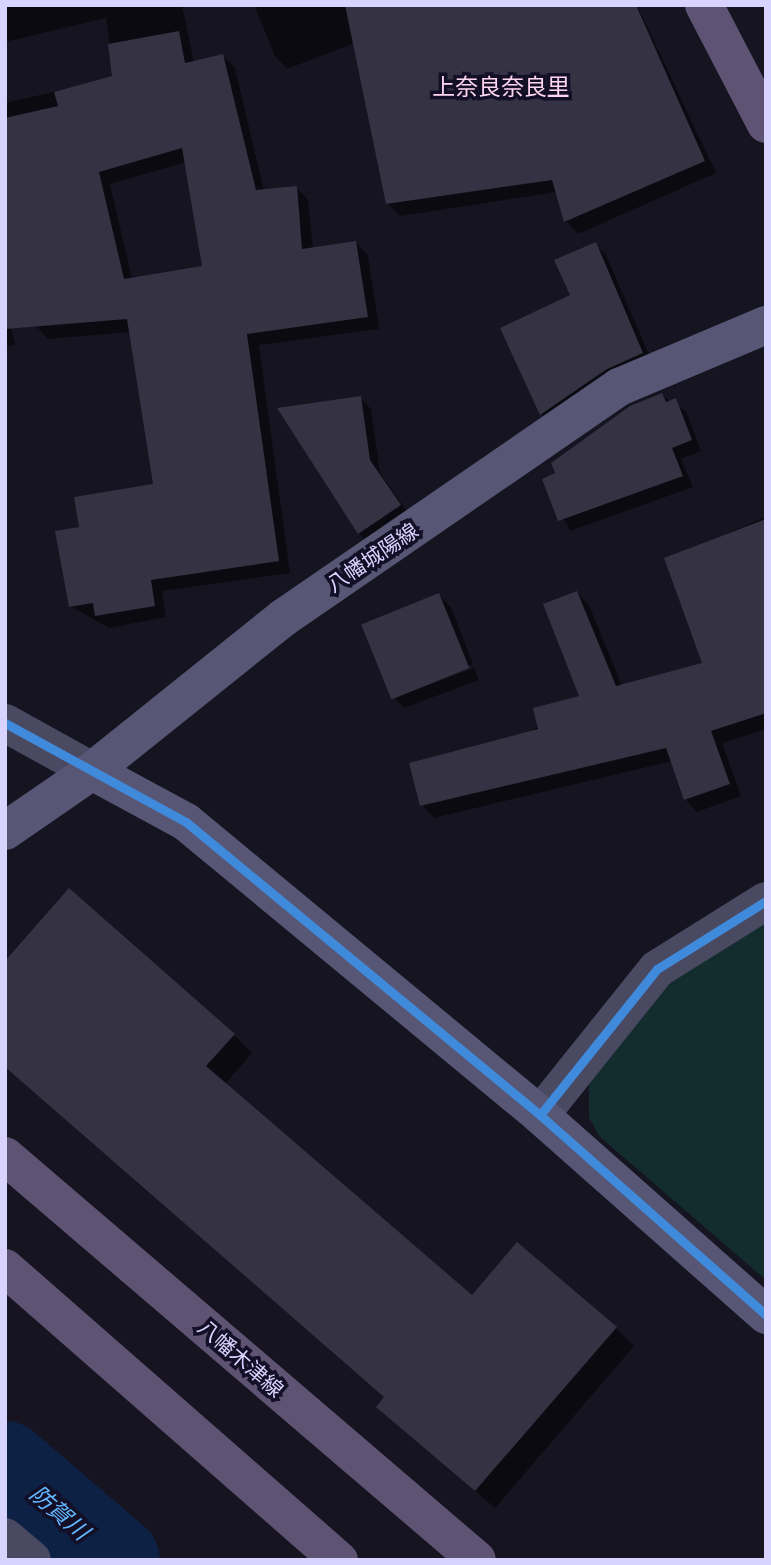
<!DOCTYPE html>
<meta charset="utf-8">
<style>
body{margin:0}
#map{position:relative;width:771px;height:1565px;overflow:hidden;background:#161421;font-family:Barlow,"Noto Sans JP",sans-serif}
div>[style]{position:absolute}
.green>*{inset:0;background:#132c2d}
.shadow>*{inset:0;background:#0007}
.river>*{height:88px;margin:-44px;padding:0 44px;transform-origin:44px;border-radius:44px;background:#0d2144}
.building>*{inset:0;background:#343243;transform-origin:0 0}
.street>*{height:38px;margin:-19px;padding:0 19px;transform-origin:19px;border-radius:19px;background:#4a4962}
.secondary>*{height:38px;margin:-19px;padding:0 19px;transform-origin:19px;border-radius:19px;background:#575674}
.primary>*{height:38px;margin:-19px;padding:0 19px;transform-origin:19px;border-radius:19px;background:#5e5373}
.cycleway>*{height:9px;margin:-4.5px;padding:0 4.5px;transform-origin:4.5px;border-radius:4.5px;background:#408adc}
span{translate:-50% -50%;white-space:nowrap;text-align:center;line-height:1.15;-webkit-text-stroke:7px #130f26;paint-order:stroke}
.street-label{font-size:21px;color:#d9d4ff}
.neighbourhood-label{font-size:23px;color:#ffd6f0}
.water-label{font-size:23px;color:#62b6ff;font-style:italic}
.frame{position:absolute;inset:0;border:7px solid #d9d4ff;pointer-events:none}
</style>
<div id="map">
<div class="green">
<div style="clip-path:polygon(766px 917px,766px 1280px,600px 1137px,589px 1118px,589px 1082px,669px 975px)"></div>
</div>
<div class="shadow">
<div style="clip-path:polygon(evenodd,5px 5px,182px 5px,194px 63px,223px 56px,235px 68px,264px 191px,296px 187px,308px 200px,313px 249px,355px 242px,368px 255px,379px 329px,259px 345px,290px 573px,162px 591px,166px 617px,109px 628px,70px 606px,81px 528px,155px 485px,131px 332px,48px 339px,36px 326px,5px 215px,5px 103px,114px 78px,106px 18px,5px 42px,5px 5px,187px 162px,204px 267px,132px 279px,110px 184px,187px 162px)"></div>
<div style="clip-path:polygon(254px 5px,637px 5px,716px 173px,578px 234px,566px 221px,557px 192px,400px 216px,387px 203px,355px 43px,287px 69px,275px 56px)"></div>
<div style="clip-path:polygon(595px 244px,606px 255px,653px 364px,552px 424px,541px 414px)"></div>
<div style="clip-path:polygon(5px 300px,15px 345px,5px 346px)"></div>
<div style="clip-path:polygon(661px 395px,686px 411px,701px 451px,681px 459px,693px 487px,570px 531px,544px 480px,557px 474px,553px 463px,630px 408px)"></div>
<div style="clip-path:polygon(360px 398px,371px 409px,380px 473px,411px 517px,370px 544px,359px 533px)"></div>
<div style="clip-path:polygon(766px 517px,766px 729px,722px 743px,741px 796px,697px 812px,685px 799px,672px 761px,434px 818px,422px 805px,581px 697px,577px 593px,589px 605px,622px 686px,705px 665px,666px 559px)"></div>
<div style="clip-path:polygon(439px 595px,451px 607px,473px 664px,396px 697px,474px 668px,479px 680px,404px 708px,392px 696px)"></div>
<div style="clip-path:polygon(234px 1035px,252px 1053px,225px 1084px,472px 1297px,616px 1328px,634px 1346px,495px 1508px,378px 1407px,386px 1398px,5px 1067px)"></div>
</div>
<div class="river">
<div style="left:5px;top:1465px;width:146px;rotate:40.6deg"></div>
</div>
<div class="building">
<div style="clip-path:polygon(345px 5px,636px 5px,705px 161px,564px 222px,552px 180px,386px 204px)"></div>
<div style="clip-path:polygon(evenodd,179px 31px,185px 63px,223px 54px,256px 190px,297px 186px,302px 249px,356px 241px,368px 317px,247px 334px,279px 561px,151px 580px,155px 606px,95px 616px,93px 603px,69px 607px,55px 531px,79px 527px,74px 497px,153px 484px,127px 319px,5px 329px,5px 118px,58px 106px,54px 92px,112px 76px,108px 44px,179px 31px,182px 148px,202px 266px,124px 279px,99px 172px,182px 148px)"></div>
<div style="clip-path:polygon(596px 242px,643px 353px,607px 369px,540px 415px,500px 328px,570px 295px,554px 260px)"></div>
<div style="clip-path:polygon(662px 393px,666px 402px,676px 398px,692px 440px,672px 448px,683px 476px,558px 521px,542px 479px,555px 473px,551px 463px,630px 406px)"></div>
<div style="clip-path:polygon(361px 396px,370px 460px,401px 505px,358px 534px,277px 408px)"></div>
<div style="clip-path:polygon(766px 519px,766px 713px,711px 731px,730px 784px,684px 800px,666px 748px,420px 806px,409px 763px,538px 729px,533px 708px,579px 696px,543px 604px,577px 591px,616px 686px,702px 663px,664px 558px)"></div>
<div style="left:439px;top:593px;width:81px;height:84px;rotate:68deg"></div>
<div style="clip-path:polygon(69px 888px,235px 1034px,206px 1066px,472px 1295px,517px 1242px,617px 1327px,475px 1491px,376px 1407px,384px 1397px,5px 1067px,5px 961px)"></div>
</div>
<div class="street">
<div style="left:5px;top:723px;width:99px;rotate:28.9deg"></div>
<div style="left:540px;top:1115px;width:187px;rotate:-51.3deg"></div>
<div style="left:657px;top:969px;width:128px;rotate:-32deg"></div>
<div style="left:5px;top:1537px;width:35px;rotate:40deg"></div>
</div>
<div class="secondary">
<div style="left:92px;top:771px;width:107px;rotate:28.5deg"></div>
<div style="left:186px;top:822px;width:460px;rotate:39.6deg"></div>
<div style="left:540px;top:1115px;width:302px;rotate:41.5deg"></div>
<div style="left:5px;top:831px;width:106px;rotate:-34.6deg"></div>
<div style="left:92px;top:771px;width:245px;rotate:-38.7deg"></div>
<div style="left:283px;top:618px;width:408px;rotate:-34.5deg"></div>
<div style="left:619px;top:387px;width:160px;rotate:-22.9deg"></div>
</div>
<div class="primary">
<div style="left:704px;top:5px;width:134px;rotate:62.5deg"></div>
<div style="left:5px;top:1156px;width:621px;rotate:40.56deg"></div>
<div style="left:5px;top:1268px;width:444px;rotate:41.2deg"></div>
</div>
<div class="cycleway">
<div style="left:5px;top:723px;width:206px;rotate:28.7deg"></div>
<div style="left:186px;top:822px;width:460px;rotate:39.6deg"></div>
<div style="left:540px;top:1115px;width:302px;rotate:41.5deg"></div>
<div style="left:540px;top:1115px;width:187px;rotate:-51.3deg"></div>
<div style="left:657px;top:969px;width:128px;rotate:-32deg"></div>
</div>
<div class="street-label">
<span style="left:372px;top:557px;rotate:-34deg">八幡城陽線</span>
<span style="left:241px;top:1358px;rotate:41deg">八幡木津線</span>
</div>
<div class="neighbourhood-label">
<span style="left:501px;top:86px">上奈良奈良里</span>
</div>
<div class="water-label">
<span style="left:60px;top:1512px;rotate:41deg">防賀川</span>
</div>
<div class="frame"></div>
</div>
